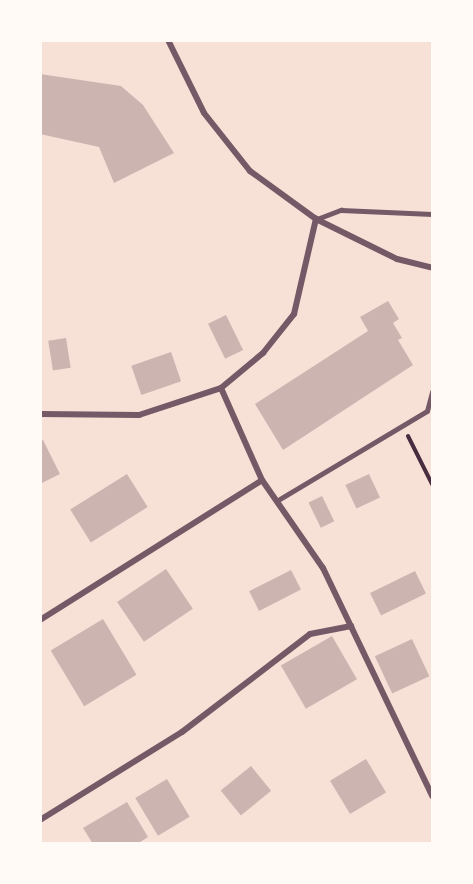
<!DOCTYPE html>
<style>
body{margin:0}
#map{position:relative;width:473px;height:884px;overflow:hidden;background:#f7e1d7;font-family:"DejaVu Sans",sans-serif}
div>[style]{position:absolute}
.building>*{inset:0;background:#ccb4b1;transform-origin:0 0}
.path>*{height:4px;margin:-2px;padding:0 2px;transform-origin:2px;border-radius:2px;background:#4a2c40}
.service>*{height:4.5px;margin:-2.25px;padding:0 2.25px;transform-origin:2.25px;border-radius:2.25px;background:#755966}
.minor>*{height:6px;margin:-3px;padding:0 3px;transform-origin:3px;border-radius:3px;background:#755966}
span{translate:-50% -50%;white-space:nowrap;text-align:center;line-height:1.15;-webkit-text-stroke:4.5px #fffaf5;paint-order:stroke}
.frame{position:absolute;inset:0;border:42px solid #fffaf5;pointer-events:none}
</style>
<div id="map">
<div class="building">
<div style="clip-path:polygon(40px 74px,121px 86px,143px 105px,174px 153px,114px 183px,99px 147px,40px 134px)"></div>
<div style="clip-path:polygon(388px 301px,399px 319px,393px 323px,402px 338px,398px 340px,413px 365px,283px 450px,255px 404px,368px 331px,360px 317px)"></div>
<div style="left:226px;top:315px;width:39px;height:20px;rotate:64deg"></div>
<div style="left:66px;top:338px;width:30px;height:18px;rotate:81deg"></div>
<div style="left:171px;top:352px;width:31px;height:42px;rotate:71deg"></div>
<div style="clip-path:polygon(43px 440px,60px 474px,40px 484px,40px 441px)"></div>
<div style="left:127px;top:474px;width:39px;height:67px;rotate:58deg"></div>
<div style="left:369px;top:474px;width:26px;height:26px;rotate:65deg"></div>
<div style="left:322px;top:496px;width:28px;height:15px;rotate:64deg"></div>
<div style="left:166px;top:569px;width:48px;height:59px;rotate:56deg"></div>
<div style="left:291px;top:570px;width:22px;height:47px;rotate:63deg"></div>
<div style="left:415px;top:571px;width:25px;height:50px;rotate:64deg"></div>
<div style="left:103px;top:619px;width:65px;height:61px;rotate:59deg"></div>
<div style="left:332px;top:636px;width:50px;height:59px;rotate:60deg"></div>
<div style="left:412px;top:639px;width:41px;height:41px;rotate:65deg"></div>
<div style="left:366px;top:759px;width:39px;height:42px;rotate:59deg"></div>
<div style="left:251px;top:766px;width:32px;height:39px;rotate:51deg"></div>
<div style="left:167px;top:779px;width:44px;height:37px;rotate:59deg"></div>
<div style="clip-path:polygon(127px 802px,148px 837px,137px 844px,93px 844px,83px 828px)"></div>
</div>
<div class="path">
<div style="left:408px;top:436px;width:54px;rotate:63.4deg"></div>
</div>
<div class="service">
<div style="left:317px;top:219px;width:26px;rotate:-21deg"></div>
<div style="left:341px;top:210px;width:91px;rotate:2.5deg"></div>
<div style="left:280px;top:499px;width:171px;rotate:-30.9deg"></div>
<div style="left:427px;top:411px;width:20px;rotate:-75deg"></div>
</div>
<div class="minor">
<div style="left:168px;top:40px;width:81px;rotate:63.7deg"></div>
<div style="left:204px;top:113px;width:74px;rotate:51.6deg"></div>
<div style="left:250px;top:171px;width:82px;rotate:36deg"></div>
<div style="left:316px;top:219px;width:90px;rotate:26.3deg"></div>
<div style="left:397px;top:259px;width:36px;rotate:14deg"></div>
<div style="left:221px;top:388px;width:101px;rotate:66deg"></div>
<div style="left:262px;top:480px;width:107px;rotate:55.3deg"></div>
<div style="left:323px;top:568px;width:253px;rotate:64.4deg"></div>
<div style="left:40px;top:414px;width:99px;rotate:0.6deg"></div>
<div style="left:139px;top:415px;width:86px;rotate:-18.2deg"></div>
<div style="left:221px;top:388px;width:55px;rotate:-39.8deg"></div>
<div style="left:263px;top:353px;width:50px;rotate:-51.5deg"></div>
<div style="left:294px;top:314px;width:98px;rotate:-77deg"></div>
<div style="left:40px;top:620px;width:262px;rotate:-32.2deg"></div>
<div style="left:40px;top:820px;width:167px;rotate:-31.8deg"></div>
<div style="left:182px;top:732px;width:161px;rotate:-37.4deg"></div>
<div style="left:310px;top:634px;width:42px;rotate:-11deg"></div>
</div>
<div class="frame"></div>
</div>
